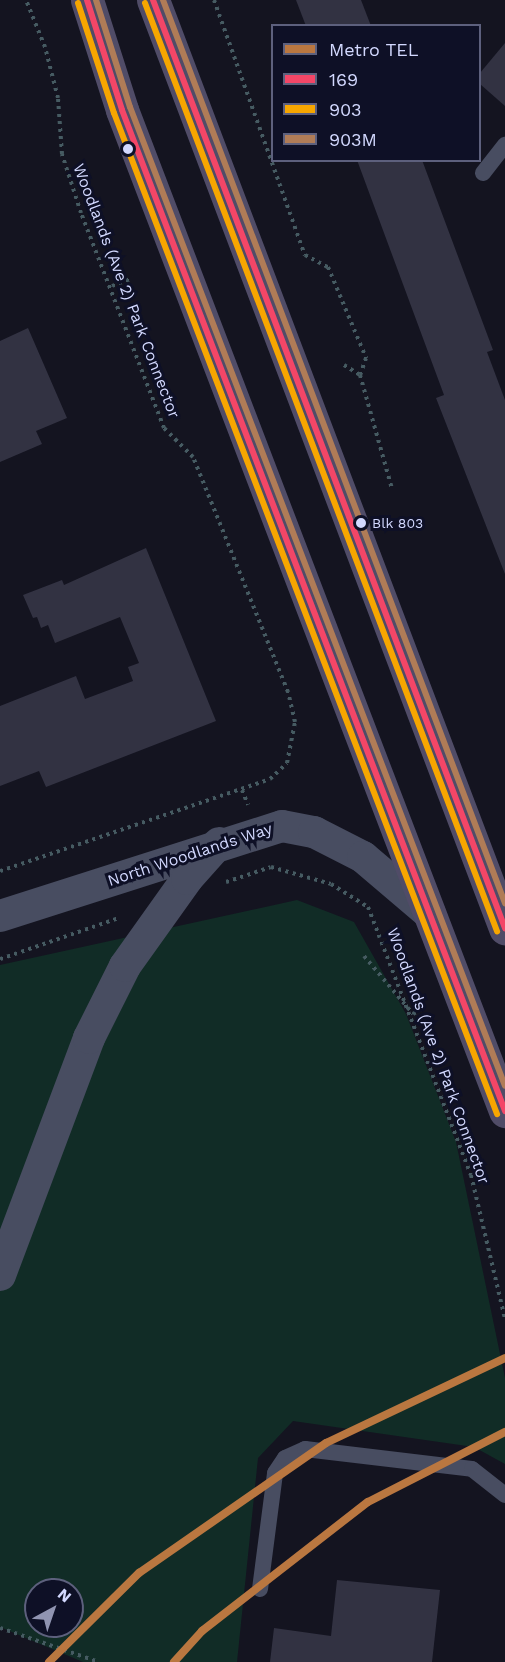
<!DOCTYPE html>
<style>
body{margin:0}
#map{position:relative;width:505px;height:1662px;overflow:hidden;background:#141420;font-family:"Work Sans",sans-serif}
div>[style]{position:absolute}
.green>*{inset:0;background:#112c26}
.building>*{inset:0;background:#323242}
.path>*{height:4px;margin-top:-2px;transform-origin:0;background:repeating-linear-gradient(90deg,#465b62 0 3px,transparent 0 7.5px)}
.service>*{height:16px;margin:-8px;padding:0 8px;transform-origin:8px;border-radius:8px;background:#484d61}
.minor>*{height:32px;margin:-16px;padding:0 16px;transform-origin:16px;border-radius:16px;background:#484d61}
.primary>*{height:33px;margin:-16.5px;padding:0 16.5px;transform-origin:16.5px;border-radius:16.5px;background:#504c67}
.bus-1>*{height:6px;margin:-3px;padding:0 3px;transform-origin:3px;border-radius:3px;background:#f34667}
.bus-2>*{height:6px;margin:-3px;padding:0 3px;transform-origin:3px;border-radius:3px;background:#f7a600}
.bus-3>*{height:6px;margin:-3px;padding:0 3px;transform-origin:3px;border-radius:3px;background:#b07c57}
.metro-1>*{height:8px;margin:-4px;padding:0 4px;transform-origin:4px;border-radius:4px;background:#ba7740}
.dots>*{width:16px;height:16px;translate:-50% -50%;box-sizing:border-box;border:3px solid #0e1026;border-radius:50%}
span{translate:-50% -50%;white-space:nowrap;text-align:center;line-height:1.15;-webkit-text-stroke:6px #0e1026;paint-order:stroke}
.bus-label{font-size:14px;color:#d3d9ff}
.left{translate:0 -50%;text-align:left}
.street-label{font-size:16px;color:#d3d9ff}
.legend{position:absolute;left:271px;top:24px;width:210px;height:138px;box-sizing:border-box;background:#0e1026;border:2px solid #5d607d;margin:0;padding:8px 10px;list-style:none;font-size:18px;color:#d3d9ff}
.legend li{display:flex;align-items:center;gap:12px;height:30px}
.legend b{width:30px;border:2px solid #5d607d}
.north{position:absolute;left:24px;top:1578px;width:60px;height:60px;box-sizing:border-box;background:#0e1026;border:2px solid #5d607d;border-radius:50%;rotate:40deg;font-size:16px;font-weight:700;line-height:24px;text-align:center;color:#d3d9ff}
.north::after{content:'';display:block;margin:auto;width:21px;height:27px;background:#9094b1;clip-path:polygon(50% 0,100% 100%,50% 72%,0 100%)}
</style>
<div id="map">
<div class="green">
<div style="clip-path:polygon(evenodd,297px 900px,354px 922px,406px 1014px,456px 1142px,505px 1378px,505px 1464px,474px 1447px,293px 1421px,258px 1458px,237px 1662px,83px 1662px,0 1627px,0 965px,297px 900px,36px 1590px,72px 1590px,72px 1626px,36px 1626px,36px 1590px)"></div>
</div>
<div class="building">
<div style="clip-path:polygon(296px 0,361px 0,371px 26px,306px 26px)"></div>
<div style="clip-path:polygon(505px 43px,505px 106px,480px 84px,480px 73px)"></div>
<div style="clip-path:polygon(357px 160px,422px 160px,493px 350px,487px 352px,505px 400px,505px 574px,436px 398px,444px 395px)"></div>
<div style="clip-path:polygon(28px 328px,67px 418px,36px 431px,42px 444px,0 462px,0 341px)"></div>
<div style="clip-path:polygon(146px 548px,216px 721px,46px 787px,39px 771px,0 786px,0 706px,76px 676px,85px 699px,133px 681px,128px 667px,139px 663px,120px 617px,55px 643px,48px 625px,41px 628px,37px 617px,33px 618px,23px 595px,62px 580px,64px 585px)"></div>
<div style="clip-path:polygon(337px 1580px,440px 1590px,432px 1662px,270px 1662px,274px 1628px,331px 1636px)"></div>
</div>
<div class="path">
<div style="left:214px;top:0;width:271px;rotate:70.4deg"></div>
<div style="left:305px;top:255px;width:26px;rotate:28deg"></div>
<div style="left:328px;top:267px;width:99px;rotate:67.3deg"></div>
<div style="left:366px;top:358px;width:18px;rotate:109deg"></div>
<div style="left:360px;top:375px;width:118px;rotate:74.3deg"></div>
<div style="left:112px;top:286px;width:22px;rotate:-21deg"></div>
<div style="left:344px;top:365px;width:19px;rotate:32deg"></div>
<div style="left:242px;top:790px;width:16px;rotate:68deg"></div>
<div style="left:271px;top:867px;width:62px;rotate:15.8deg"></div>
<div style="left:331px;top:884px;width:44px;rotate:31.9deg"></div>
<div style="left:368px;top:907px;width:287px;rotate:69deg"></div>
<div style="left:471px;top:1175px;width:148px;rotate:76.7deg"></div>
<div style="left:0;top:871px;width:285px;rotate:-18.8deg"></div>
<div style="left:270px;top:779px;width:23px;rotate:-43deg"></div>
<div style="left:287px;top:763px;width:42px;rotate:-79deg"></div>
<div style="left:295px;top:722px;width:31px;rotate:-103deg"></div>
<div style="left:288px;top:692px;width:253px;rotate:-112deg"></div>
<div style="left:193px;top:457px;width:41px;rotate:-135deg"></div>
<div style="left:164px;top:428px;width:230px;rotate:-111.1deg"></div>
<div style="left:81px;top:213px;width:62px;rotate:-107.9deg"></div>
<div style="left:62px;top:154px;width:56px;rotate:-94.1deg"></div>
<div style="left:58px;top:98px;width:53px;rotate:-104.3deg"></div>
<div style="left:45px;top:47px;width:51px;rotate:-112deg"></div>
<div style="left:226px;top:882px;width:47px;rotate:-18.4deg"></div>
<div style="left:364px;top:956px;width:76px;rotate:49.8deg"></div>
<div style="left:413px;top:1014px;width:13px;rotate:-32deg"></div>
<div style="left:0;top:959px;width:126px;rotate:-19deg"></div>
<div style="left:0;top:1628px;width:105px;rotate:19deg"></div>
</div>
<div class="service">
<div style="left:483px;top:173px;width:36px;rotate:-52deg"></div>
<div style="left:260px;top:1589px;width:117px;rotate:-82.6deg"></div>
<div style="left:275px;top:1473px;width:18px;rotate:-56deg"></div>
<div style="left:285px;top:1458px;width:22px;rotate:-24deg"></div>
<div style="left:305px;top:1449px;width:168px;rotate:6.8deg"></div>
<div style="left:472px;top:1469px;width:42px;rotate:38.2deg"></div>
</div>
<div class="minor">
<div style="left:0;top:916px;width:296px;rotate:-17.7deg"></div>
<div style="left:282px;top:826px;width:33px;rotate:11deg"></div>
<div style="left:314px;top:832px;width:55px;rotate:27deg"></div>
<div style="left:363px;top:857px;width:88px;rotate:40.4deg"></div>
<div style="left:0;top:1275px;width:253px;rotate:-69.4deg"></div>
<div style="left:89px;top:1038px;width:80px;rotate:-63.4deg"></div>
<div style="left:125px;top:966px;width:107px;rotate:-54.5deg"></div>
<div style="left:187px;top:879px;width:48px;rotate:-48.4deg"></div>
</div>
<div class="primary">
<div style="left:87px;top:0;width:115px;rotate:72.3deg"></div>
<div style="left:122px;top:110px;width:1072px;rotate:69.06deg"></div>
<div style="left:153px;top:0;width:993px;rotate:69.23deg"></div>
</div>
<div class="bus-1">
<div style="left:87px;top:0;width:115px;rotate:72.3deg"></div>
<div style="left:122px;top:110px;width:1072px;rotate:69.06deg"></div>
<div style="left:153px;top:0;width:993px;rotate:69.23deg"></div>
</div>
<div class="bus-2">
<div style="left:78px;top:3px;width:116px;rotate:71.9deg"></div>
<div style="left:114px;top:113px;width:1072px;rotate:69.06deg"></div>
<div style="left:145px;top:3px;width:993px;rotate:69.23deg"></div>
</div>
<div class="bus-3">
<div style="left:96px;top:0;width:112px;rotate:72.4deg"></div>
<div style="left:130px;top:107px;width:1048px;rotate:69.04deg"></div>
<div style="left:163px;top:0;width:966px;rotate:69.26deg"></div>
</div>
<div class="metro-1">
<div style="left:49px;top:1662px;width:127px;rotate:-44.7deg"></div>
<div style="left:139px;top:1573px;width:228px;rotate:-34.8deg"></div>
<div style="left:326px;top:1443px;width:198px;rotate:-25.4deg"></div>
<div style="left:174px;top:1662px;width:42px;rotate:-47.9deg"></div>
<div style="left:202px;top:1631px;width:210px;rotate:-37.9deg"></div>
<div style="left:368px;top:1502px;width:154px;rotate:-27.1deg"></div>
</div>
<div class="dots">
<div style="left:128px;top:149px;background:#d3d9ff"></div>
<div style="left:361px;top:523px;background:#d3d9ff"></div>
</div>
<div class="bus-label">
<span class="left" style="left:372px;top:523px">Blk 803</span>
</div>
<div class="street-label">
<span style="left:126px;top:291px;rotate:69deg">Woodlands (Ave 2) Park Connector</span>
<span style="left:190px;top:855px;rotate:-18deg">North Woodlands Way</span>
<span style="left:438px;top:1056px;rotate:70deg">Woodlands (Ave 2) Park Connector</span>
</div>
<ul class="legend">
<li><b style="height:8px;background:#ba7740"></b>Metro TEL</li>
<li><b style="height:8px;background:#f34667"></b>169</li>
<li><b style="height:8px;background:#f7a600"></b>903</li>
<li><b style="height:8px;background:#b07c57"></b>903M</li>
</ul>
<div class="north">N</div>
</div>
